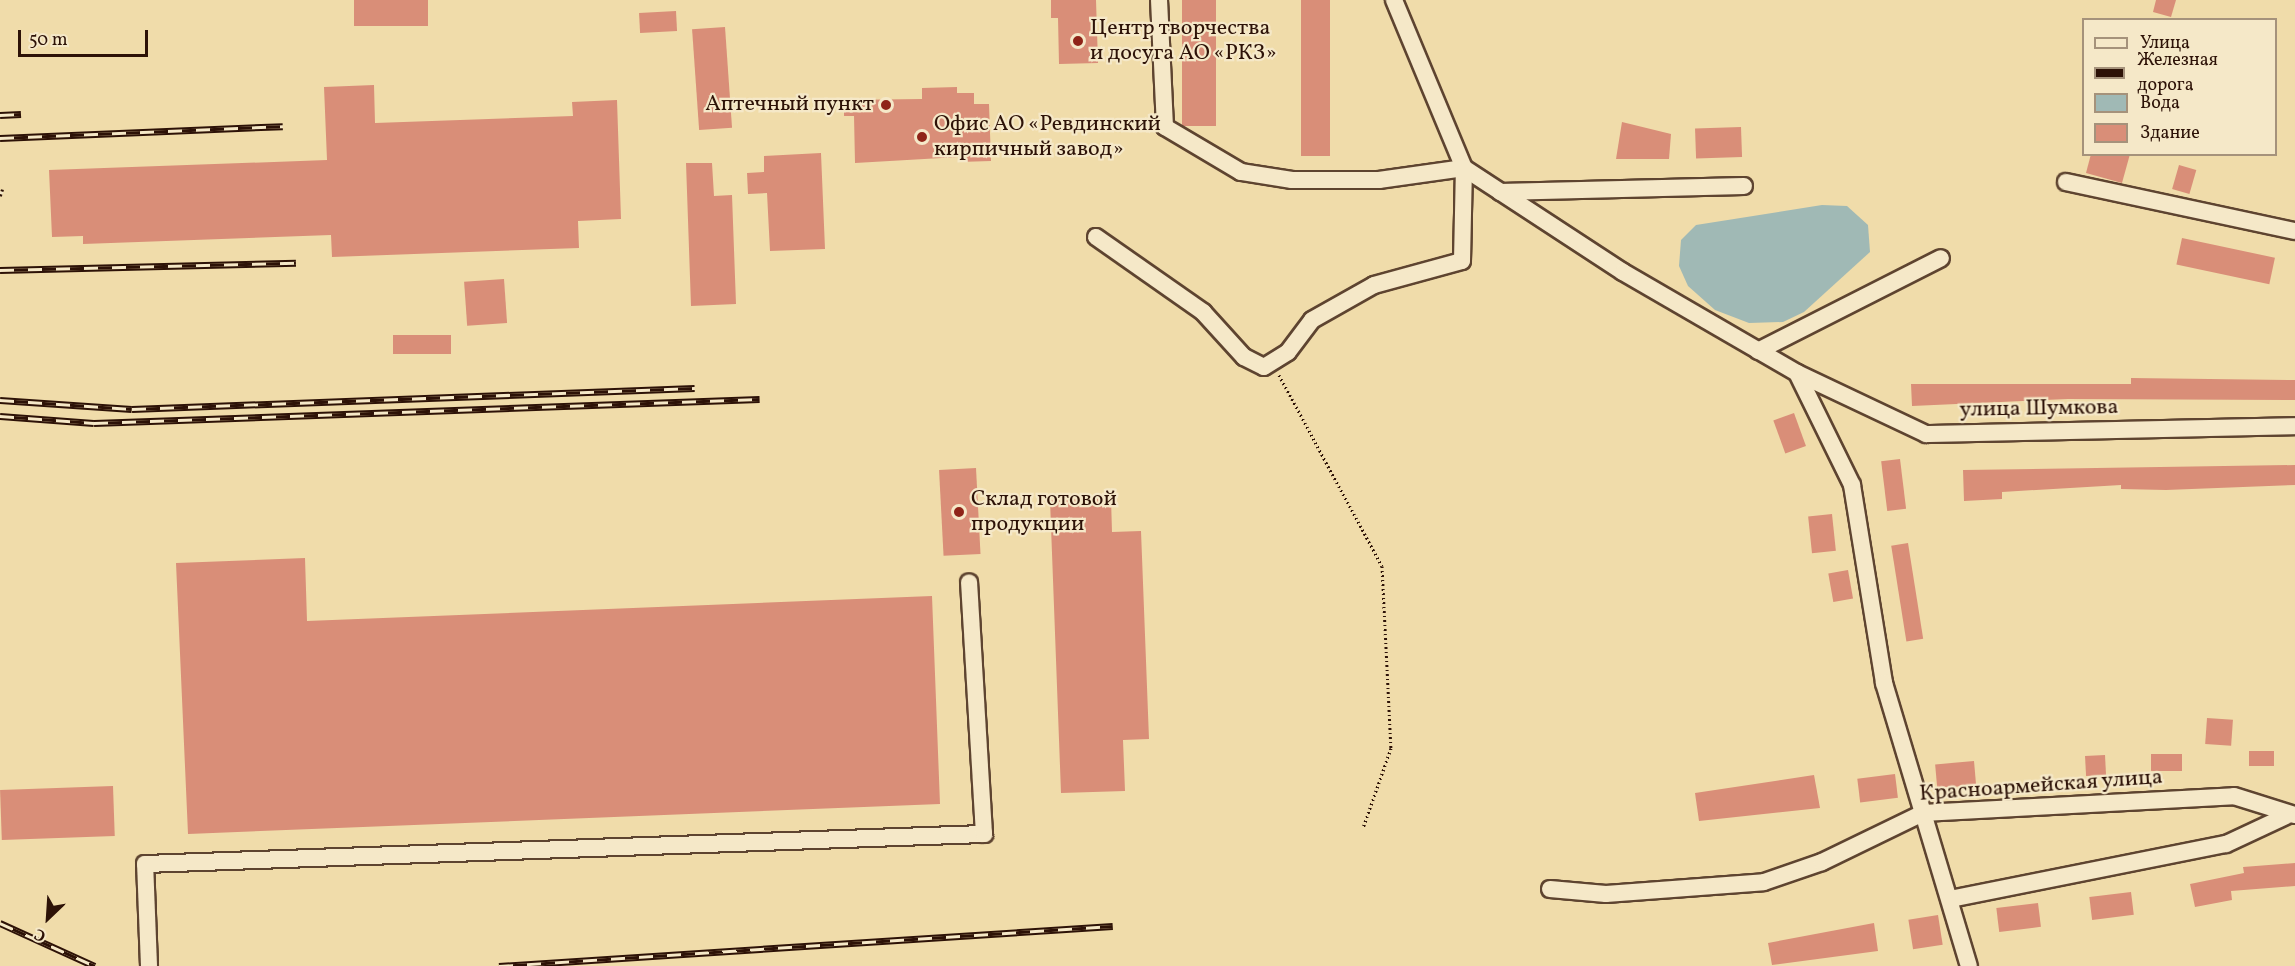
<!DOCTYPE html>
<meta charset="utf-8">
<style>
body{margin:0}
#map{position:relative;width:2295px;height:966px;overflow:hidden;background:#f0dcaa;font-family:Vollkorn,serif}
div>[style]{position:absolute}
.water>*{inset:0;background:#a0b9b5}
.building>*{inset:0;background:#d98e78;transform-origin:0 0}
.path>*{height:3px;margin-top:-1.5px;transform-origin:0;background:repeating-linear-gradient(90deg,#2d1207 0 1.5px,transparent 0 4.5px)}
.roads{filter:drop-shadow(2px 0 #5e4430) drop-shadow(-2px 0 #5e4430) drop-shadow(0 2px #5e4430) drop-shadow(0 -2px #5e4430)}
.minor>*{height:16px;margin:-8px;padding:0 8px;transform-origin:8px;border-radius:8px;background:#f5e8c8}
.rail>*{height:7px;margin-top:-3.5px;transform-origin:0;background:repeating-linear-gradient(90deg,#f5e8c8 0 14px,#2d1207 0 28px);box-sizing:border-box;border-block:2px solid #2d1207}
.dots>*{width:16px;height:16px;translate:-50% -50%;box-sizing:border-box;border:3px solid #f5e8c8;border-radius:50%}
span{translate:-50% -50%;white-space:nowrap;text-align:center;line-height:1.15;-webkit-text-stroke:4.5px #f5e8c8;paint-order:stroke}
.poi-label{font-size:22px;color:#2d1207}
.left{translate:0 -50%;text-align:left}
.right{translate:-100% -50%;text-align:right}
.street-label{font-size:22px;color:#2d1207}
.legend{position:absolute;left:2082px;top:18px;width:195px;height:138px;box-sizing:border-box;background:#f5e8c8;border:2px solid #a5927b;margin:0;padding:8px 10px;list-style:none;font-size:18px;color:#2d1207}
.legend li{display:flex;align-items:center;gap:12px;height:30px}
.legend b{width:30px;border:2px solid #a5927b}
.north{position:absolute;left:18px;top:888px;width:60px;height:60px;-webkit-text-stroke:4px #f5e8c8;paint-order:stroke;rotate:205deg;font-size:16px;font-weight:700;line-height:24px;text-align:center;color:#2d1207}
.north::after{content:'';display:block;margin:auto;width:21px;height:27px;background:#2d1207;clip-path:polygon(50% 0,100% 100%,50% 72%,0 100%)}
.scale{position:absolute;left:18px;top:30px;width:130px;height:27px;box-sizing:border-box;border:3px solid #2d1207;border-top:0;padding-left:8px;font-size:18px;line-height:21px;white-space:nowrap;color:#2d1207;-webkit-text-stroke:4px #f5e8c8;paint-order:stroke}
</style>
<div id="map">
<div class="water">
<div style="clip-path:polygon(1822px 205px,1847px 206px,1868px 225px,1870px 252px,1804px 312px,1783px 322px,1749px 323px,1715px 310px,1688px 286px,1679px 266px,1681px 240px,1696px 225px)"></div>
</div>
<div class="building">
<div style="left:354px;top:0;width:74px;height:26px"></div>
<div style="clip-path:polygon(1051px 0,1096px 0,1098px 63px,1059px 64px,1058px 18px,1051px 18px)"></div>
<div style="left:1182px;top:0;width:34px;height:126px"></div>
<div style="left:1301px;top:0;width:29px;height:156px"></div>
<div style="clip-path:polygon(2156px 0,2176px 0,2171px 17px,2153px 12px)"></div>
<div style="left:676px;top:11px;width:20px;height:37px;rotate:87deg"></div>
<div style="left:725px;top:27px;width:101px;height:33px;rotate:86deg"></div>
<div style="clip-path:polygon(374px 85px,375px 123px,573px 116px,572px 102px,617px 100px,621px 219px,578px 221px,579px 248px,332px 257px,331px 235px,83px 244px,83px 236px,52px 237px,49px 170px,327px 160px,324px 87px)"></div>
<div style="clip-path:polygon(957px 87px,957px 93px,974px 93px,974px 104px,989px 104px,991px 161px,959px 162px,959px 157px,855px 163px,854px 116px,844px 116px,844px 100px,922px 99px,922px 88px)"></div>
<div style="clip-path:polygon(1622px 122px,1671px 134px,1669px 159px,1616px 159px)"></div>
<div style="left:1741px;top:127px;width:30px;height:46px;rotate:88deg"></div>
<div style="clip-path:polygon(821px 153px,825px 249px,770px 251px,767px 193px,748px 194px,747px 173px,764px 172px,764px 156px)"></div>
<div style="clip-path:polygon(2091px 154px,2130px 154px,2122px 183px,2086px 173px)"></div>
<div style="clip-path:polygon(686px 163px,712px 163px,714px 196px,732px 195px,736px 304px,691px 306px)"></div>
<div style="left:2179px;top:165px;width:18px;height:25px;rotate:16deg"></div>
<div style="left:2182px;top:238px;width:95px;height:27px;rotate:12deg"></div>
<div style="left:504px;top:279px;width:44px;height:40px;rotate:86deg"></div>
<div style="left:451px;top:335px;width:19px;height:58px;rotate:90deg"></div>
<div style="clip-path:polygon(2131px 378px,2295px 380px,2295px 400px,2068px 399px,1912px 406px,1911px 384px,2131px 384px)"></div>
<div style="left:1794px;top:413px;width:35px;height:22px;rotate:70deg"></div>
<div style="left:1900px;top:459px;width:50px;height:19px;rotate:83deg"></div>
<div style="clip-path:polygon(2295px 465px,2295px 485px,2166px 490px,2121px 489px,2121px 485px,2002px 492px,2002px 499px,1964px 501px,1963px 470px)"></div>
<div style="left:976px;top:468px;width:86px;height:37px;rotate:87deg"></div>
<div style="clip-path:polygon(1111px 498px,1112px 532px,1141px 531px,1149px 739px,1123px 740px,1125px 791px,1061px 793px,1050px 500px)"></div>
<div style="left:1832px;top:514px;width:37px;height:24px;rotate:84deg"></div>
<div style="left:1908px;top:543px;width:97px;height:17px;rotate:81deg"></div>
<div style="clip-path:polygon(305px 558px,307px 621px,932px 596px,940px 804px,188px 834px,176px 563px)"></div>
<div style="left:1848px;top:570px;width:29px;height:20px;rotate:80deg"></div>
<div style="left:2207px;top:718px;width:26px;height:26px;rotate:4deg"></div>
<div style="left:2249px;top:751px;width:25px;height:15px"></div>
<div style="left:2151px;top:754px;width:31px;height:17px"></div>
<div style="left:2105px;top:755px;width:20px;height:20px;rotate:87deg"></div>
<div style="left:1974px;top:761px;width:24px;height:39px;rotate:85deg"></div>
<div style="left:1895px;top:774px;width:24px;height:38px;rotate:83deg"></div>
<div style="clip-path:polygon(1814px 775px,1820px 808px,1699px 821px,1695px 793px)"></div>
<div style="left:113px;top:786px;width:50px;height:113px;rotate:88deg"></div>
<div style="clip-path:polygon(2295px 863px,2295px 886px,2231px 891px,2232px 900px,2195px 907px,2190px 884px,2244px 873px,2243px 867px)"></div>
<div style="left:2131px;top:892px;width:23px;height:42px;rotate:83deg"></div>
<div style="left:2038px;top:903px;width:24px;height:42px;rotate:83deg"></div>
<div style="left:1938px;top:915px;width:30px;height:30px;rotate:81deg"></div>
<div style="clip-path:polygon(1874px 923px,1878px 951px,1772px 965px,1768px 943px)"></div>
</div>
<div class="path">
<div style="left:1279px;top:375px;width:217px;rotate:61.7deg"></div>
<div style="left:1382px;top:566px;width:182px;rotate:87.2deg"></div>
<div style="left:1391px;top:748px;width:85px;rotate:109.3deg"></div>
</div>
<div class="roads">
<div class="minor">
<div style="left:1394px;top:0;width:182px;rotate:67.4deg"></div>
<div style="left:1464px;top:168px;width:190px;rotate:33.2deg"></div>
<div style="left:1623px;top:272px;width:201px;rotate:30.1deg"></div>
<div style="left:1797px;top:373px;width:143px;rotate:25.3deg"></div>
<div style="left:1926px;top:434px;width:369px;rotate:-1.2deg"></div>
<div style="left:2066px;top:182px;width:234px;rotate:12.1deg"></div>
<div style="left:1500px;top:192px;width:244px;rotate:-1.4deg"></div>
<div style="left:1096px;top:237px;width:131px;rotate:35deg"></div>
<div style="left:1203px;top:312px;width:61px;rotate:47.7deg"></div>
<div style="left:1244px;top:357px;width:22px;rotate:27deg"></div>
<div style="left:1264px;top:367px;width:28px;rotate:-32deg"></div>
<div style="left:1288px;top:352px;width:40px;rotate:-53deg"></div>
<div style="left:1312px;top:320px;width:71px;rotate:-29.4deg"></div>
<div style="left:1374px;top:285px;width:91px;rotate:-15.3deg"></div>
<div style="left:1462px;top:261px;width:93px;rotate:-88.8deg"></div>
<div style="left:1464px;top:168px;width:86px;rotate:172deg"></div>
<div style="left:1379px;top:180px;width:87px;rotate:180deg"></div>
<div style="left:1292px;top:180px;width:52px;rotate:-171.1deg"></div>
<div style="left:1241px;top:172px;width:88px;rotate:-149.4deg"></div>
<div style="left:1165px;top:127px;width:127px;rotate:-92.7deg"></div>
<div style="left:1758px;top:351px;width:205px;rotate:-26.9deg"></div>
<div style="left:1797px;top:373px;width:125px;rotate:63.8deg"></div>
<div style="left:1852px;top:485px;width:201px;rotate:80.8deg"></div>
<div style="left:1884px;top:683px;width:295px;rotate:73.3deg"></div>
<div style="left:1550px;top:889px;width:56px;rotate:5.1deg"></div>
<div style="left:1606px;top:894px;width:158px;rotate:-4.3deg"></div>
<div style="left:1764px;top:882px;width:61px;rotate:-19deg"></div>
<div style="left:1822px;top:862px;width:112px;rotate:-25.9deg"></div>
<div style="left:1923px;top:813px;width:311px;rotate:-3.1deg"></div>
<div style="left:2234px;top:796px;width:64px;rotate:17.3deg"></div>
<div style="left:1950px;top:899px;width:281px;rotate:-11.3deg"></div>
<div style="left:2226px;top:844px;width:66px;rotate:-25deg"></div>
<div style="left:149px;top:966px;width:102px;rotate:-92.2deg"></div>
<div style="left:145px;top:864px;width:840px;rotate:-2.05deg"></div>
<div style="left:984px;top:834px;width:252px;rotate:-93.4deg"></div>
</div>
</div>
<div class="rail">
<div style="left:0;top:115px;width:21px;rotate:-3deg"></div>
<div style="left:0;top:138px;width:283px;rotate:-2.4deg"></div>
<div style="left:0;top:192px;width:3px;rotate:18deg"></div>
<div style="left:0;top:270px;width:296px;rotate:-1.4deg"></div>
<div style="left:0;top:400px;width:132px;rotate:3.9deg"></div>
<div style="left:132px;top:409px;width:563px;rotate:-2.14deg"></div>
<div style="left:0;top:416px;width:94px;rotate:4.3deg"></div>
<div style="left:94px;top:423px;width:666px;rotate:-2.06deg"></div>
<div style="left:0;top:923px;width:104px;rotate:24.4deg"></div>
<div style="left:499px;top:966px;width:615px;rotate:-3.73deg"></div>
</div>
<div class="dots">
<div style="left:1078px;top:41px;background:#8f2418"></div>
<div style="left:886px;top:105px;background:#8f2418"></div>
<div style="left:922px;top:137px;background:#8f2418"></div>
<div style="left:959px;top:512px;background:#8f2418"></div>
</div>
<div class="poi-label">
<span class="left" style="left:1090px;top:41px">Центр творчества<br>и досуга АО «РКЗ»</span>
<span class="right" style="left:874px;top:105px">Аптечный пункт</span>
<span class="left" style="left:934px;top:137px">Офис АО «Ревдинский<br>кирпичный завод»</span>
<span class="left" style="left:971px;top:512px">Склад готовой<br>продукции</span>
</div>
<div class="street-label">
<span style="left:2039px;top:409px;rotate:-1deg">улица Шумкова</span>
<span style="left:2041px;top:786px;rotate:-4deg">Красноармейская улица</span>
</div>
<ul class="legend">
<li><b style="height:8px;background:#f5e8c8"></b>Улица</li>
<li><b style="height:8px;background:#2d1207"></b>Железная дорога</li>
<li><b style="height:16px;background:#a0b9b5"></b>Вода</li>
<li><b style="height:16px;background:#d98e78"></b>Здание</li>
</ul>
<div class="north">С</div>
<div class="scale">50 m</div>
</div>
